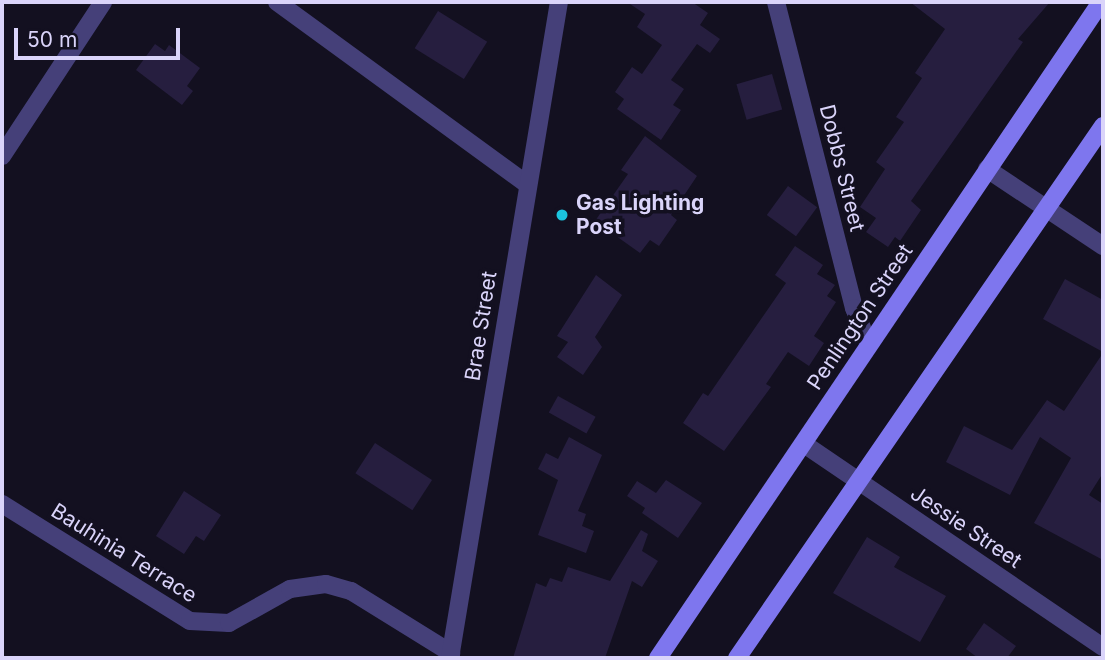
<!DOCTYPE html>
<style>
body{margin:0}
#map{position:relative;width:1105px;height:660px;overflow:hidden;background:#131020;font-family:Inter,sans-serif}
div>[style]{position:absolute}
.building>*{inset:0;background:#261e3f;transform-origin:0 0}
.street>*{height:18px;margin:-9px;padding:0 9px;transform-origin:9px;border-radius:9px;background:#454079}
.secondary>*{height:18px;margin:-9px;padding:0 9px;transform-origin:9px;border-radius:9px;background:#7e76ee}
.dots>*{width:19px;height:19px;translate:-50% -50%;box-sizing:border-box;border:4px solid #131020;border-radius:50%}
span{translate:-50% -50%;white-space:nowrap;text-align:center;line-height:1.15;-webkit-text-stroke:7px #131020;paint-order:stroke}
.street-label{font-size:21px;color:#dad4fa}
.poi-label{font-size:21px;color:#dad4fa;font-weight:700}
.left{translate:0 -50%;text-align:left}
.frame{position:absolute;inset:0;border:4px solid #dad4fa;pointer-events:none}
.scale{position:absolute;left:14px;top:28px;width:166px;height:32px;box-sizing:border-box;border:4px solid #dad4fa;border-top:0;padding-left:9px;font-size:21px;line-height:24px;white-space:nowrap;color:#dad4fa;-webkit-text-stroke:5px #131020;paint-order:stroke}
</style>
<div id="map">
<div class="building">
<div style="clip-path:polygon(627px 2px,692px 2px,708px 13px,700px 25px,720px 39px,710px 53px,697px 44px,671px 80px,684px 89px,673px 105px,681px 110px,661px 140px,617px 109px,624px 99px,615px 92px,632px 67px,642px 74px,662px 45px,637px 27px,645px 14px)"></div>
<div style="clip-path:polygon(910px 2px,1050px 2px,1018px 39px,1023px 42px,911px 201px,921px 210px,900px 241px,895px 237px,888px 247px,866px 232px,876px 218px,860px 207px,885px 169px,876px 162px,904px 122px,896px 117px,922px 78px,915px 73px,945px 29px)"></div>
<div style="left:438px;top:11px;width:58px;height:44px;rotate:32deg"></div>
<div style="clip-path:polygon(155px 44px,165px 51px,169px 45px,200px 68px,187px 86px,193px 91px,182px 105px,136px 70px)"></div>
<div style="left:772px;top:74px;width:37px;height:37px;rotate:74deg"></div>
<div style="clip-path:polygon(645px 136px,697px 176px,671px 215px,677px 220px,659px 246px,650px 240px,640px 253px,595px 221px,628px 174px,621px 170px)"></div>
<div style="left:788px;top:186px;width:36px;height:36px;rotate:36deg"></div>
<div style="clip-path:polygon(795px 246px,823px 265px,817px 274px,835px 285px,827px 296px,836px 302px,814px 336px,824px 343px,809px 366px,788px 352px,766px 384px,771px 387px,724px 451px,683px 423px,703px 393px,708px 396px,786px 283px,775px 275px)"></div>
<div style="clip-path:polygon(596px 275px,622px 295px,595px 337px,602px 347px,583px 375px,557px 357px,568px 342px,557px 336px)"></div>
<div style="clip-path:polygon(1065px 279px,1103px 300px,1103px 352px,1043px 319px)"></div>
<div style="clip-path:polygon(1103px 353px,1103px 473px,1089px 495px,1103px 504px,1103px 560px,1034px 523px,1071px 458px,1040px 437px,1010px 495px,946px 462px,964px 426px,1012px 450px,1047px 400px,1064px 411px)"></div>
<div style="left:558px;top:396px;width:43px;height:19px;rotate:29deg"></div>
<div style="clip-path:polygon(569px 437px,602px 455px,578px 511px,586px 514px,582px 526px,594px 531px,586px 553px,538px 535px,558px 480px,538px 469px,546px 453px,558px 459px)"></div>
<div style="left:375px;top:443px;width:68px;height:36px;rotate:33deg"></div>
<div style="clip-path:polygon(666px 480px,702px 503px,678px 538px,642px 513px,645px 508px,627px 496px,637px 481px,656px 493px)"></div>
<div style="clip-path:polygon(184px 491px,221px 515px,204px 541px,196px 536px,184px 554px,156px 536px)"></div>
<div style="clip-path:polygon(641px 530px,648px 534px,642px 551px,658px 561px,642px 587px,632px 581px,605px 658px,513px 658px,536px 583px,546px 587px,550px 578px,562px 582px,568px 567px,610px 581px)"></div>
<div style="clip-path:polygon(867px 537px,900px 557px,894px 567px,946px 596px,920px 642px,833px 593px)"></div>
<div style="clip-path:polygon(984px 623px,1016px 646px,1007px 658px,978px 658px,966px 649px)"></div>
</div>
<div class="street">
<div style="left:277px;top:2px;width:309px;rotate:36.1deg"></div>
<div style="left:776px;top:2px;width:316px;rotate:75.7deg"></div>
<div style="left:854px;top:308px;width:40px;rotate:68deg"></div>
<div style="left:2px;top:156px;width:184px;rotate:-56.7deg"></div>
<div style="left:987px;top:169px;width:139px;rotate:33.6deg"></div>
<div style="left:804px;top:444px;width:361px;rotate:34.2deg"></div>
<div style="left:2px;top:504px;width:221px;rotate:31.9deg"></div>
<div style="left:190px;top:621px;width:39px;rotate:3deg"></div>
<div style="left:229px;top:623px;width:70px;rotate:-29.1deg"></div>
<div style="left:290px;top:589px;width:36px;rotate:-8deg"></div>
<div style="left:326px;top:584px;width:26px;rotate:16deg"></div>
<div style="left:351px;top:591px;width:118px;rotate:31.8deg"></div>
<div style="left:450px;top:658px;width:665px;rotate:-80.57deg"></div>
</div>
<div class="secondary">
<div style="left:658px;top:658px;width:792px;rotate:-55.97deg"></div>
<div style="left:737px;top:658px;width:646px;rotate:-55.47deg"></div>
</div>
<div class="dots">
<div style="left:562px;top:215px;background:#1bc4de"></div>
</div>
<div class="street-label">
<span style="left:842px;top:168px;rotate:76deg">Dobbs Street</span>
<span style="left:860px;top:317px;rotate:-56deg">Penlington Street</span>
<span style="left:481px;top:326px;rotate:-81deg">Brae Street</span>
<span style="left:966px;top:527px;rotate:34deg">Jessie Street</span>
<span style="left:124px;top:553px;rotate:32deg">Bauhinia Terrace</span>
</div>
<div class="poi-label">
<span class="left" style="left:576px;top:215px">Gas Lighting<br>Post</span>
</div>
<div class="frame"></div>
<div class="scale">50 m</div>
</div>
